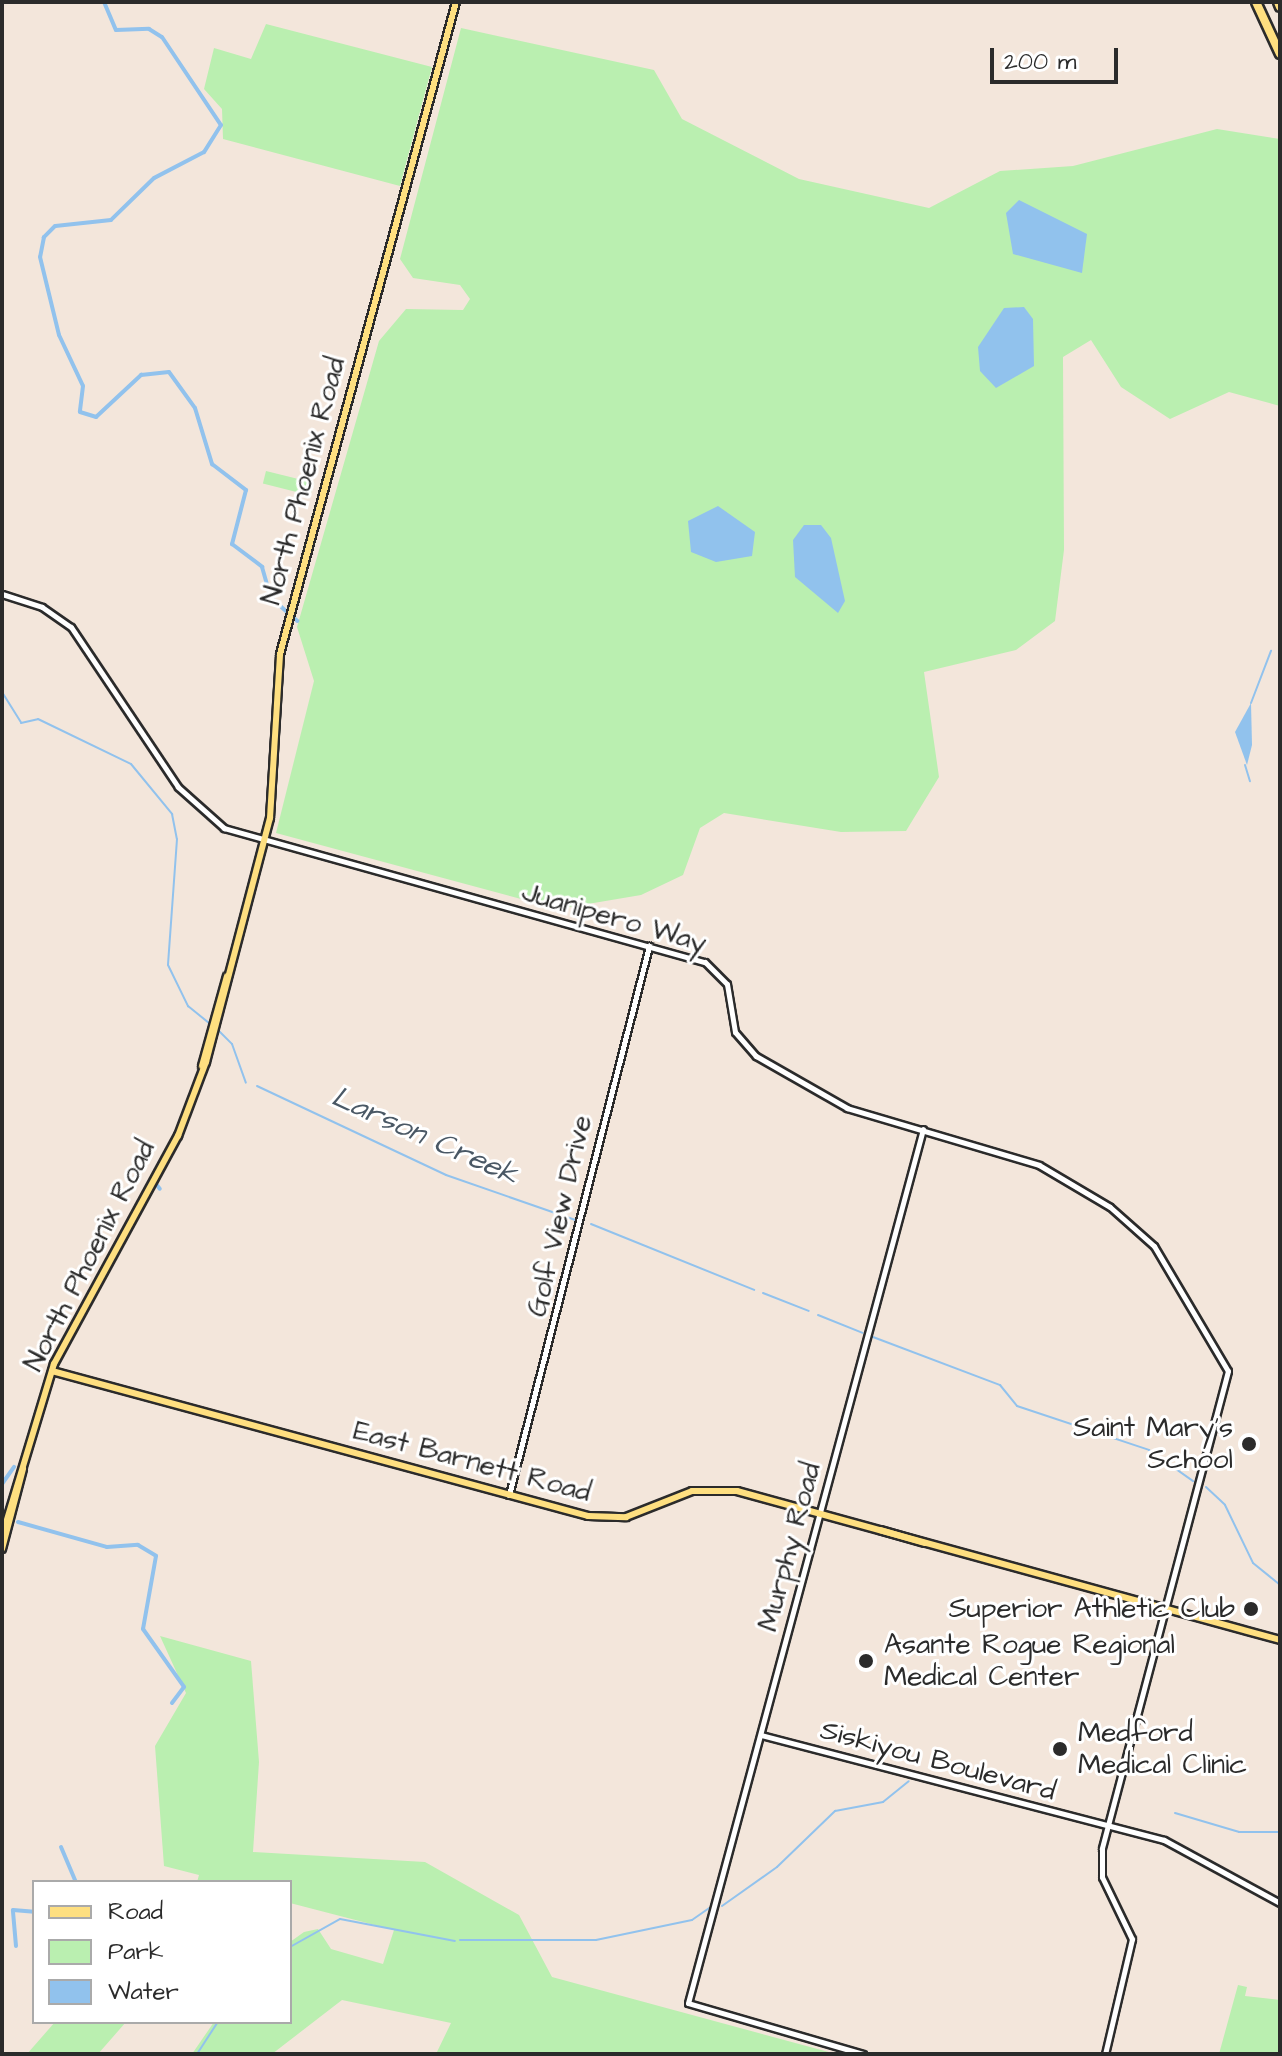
<!DOCTYPE html>
<style>
body{margin:0}
#map{position:relative;width:1282px;height:2056px;overflow:hidden;background:#f3e6db;font-family:"Architects Daughter",sans-serif}
div>[style]{position:absolute}
.green>*{inset:0;background:#baefb0;transform-origin:0 0}
.water>*{inset:0;background:#91c2ed}
.stream>*{height:2px;margin:-1px;padding:0 1px;transform-origin:1px;border-radius:1px;background:#91c2ed}
.canal>*{height:4px;margin:-2px;padding:0 2px;transform-origin:2px;border-radius:2px;background:#91c2ed}
.roads{filter:drop-shadow(2px 0 #2b2b2b) drop-shadow(-2px 0 #2b2b2b) drop-shadow(0 2px #2b2b2b) drop-shadow(0 -2px #2b2b2b)}
.secondary>*{height:5px;margin:-2.5px;padding:0 2.5px;transform-origin:2.5px;border-radius:2.5px;background:#fff}
.primary>*{height:6px;margin:-3px;padding:0 3px;transform-origin:3px;border-radius:3px;background:#fedf80}
.highway>*{height:8px;margin:-4px;padding:0 4px;transform-origin:4px;border-radius:4px;background:#fedf80}
.dots>*{width:22px;height:22px;translate:-50% -50%;box-sizing:border-box;border:4px solid #fff;border-radius:50%}
span{translate:-50% -50%;white-space:nowrap;text-align:center;line-height:1.15;-webkit-text-stroke:6px #fff;paint-order:stroke}
.street-label{font-size:28px;color:#2b2b2b}
.poi-label{font-size:28px;color:#2b2b2b}
.right{translate:-100% -50%;text-align:right}
.left{translate:0 -50%;text-align:left}
.water-label{font-size:30px;color:#4a5865;font-style:italic}
.frame{position:absolute;inset:0;border:4px solid #2b2b2b;pointer-events:none}
.legend{position:absolute;left:32px;top:1880px;width:260px;height:144px;box-sizing:border-box;background:#fff;border:2px solid #aaa;margin:0;padding:10px 14px;list-style:none;font-size:24px;color:#2b2b2b}
.legend li{display:flex;align-items:center;gap:16px;height:40px}
.legend b{width:40px;border:2px solid #aaa}
.scale{position:absolute;left:990px;top:48px;width:128px;height:36px;box-sizing:border-box;border:4px solid #2b2b2b;border-top:0;padding-left:10px;font-size:24px;line-height:28px;white-space:nowrap;color:#2b2b2b;-webkit-text-stroke:6px #fff;paint-order:stroke}
</style>
<div id="map">
<div class="green">
<div style="clip-path:polygon(266px 24px,432px 67px,400px 186px,223px 139px,222px 109px,204px 89px,214px 48px,251px 59px)"></div>
<div style="clip-path:polygon(461px 28px,654px 70px,682px 119px,799px 179px,929px 208px,1000px 171px,1073px 166px,1217px 129px,1280px 139px,1280px 406px,1229px 392px,1170px 419px,1121px 387px,1091px 340px,1063px 357px,1064px 550px,1055px 621px,1016px 650px,924px 672px,939px 777px,906px 831px,841px 832px,724px 813px,700px 828px,683px 875px,641px 895px,558px 909px,276px 833px,314px 681px,297px 627px,379px 341px,406px 309px,463px 310px,470px 299px,460px 285px,413px 278px,400px 259px)"></div>
<div style="left:266px;top:471px;width:49px;height:13px;rotate:14deg"></div>
<div style="clip-path:polygon(160px 1636px,251px 1661px,259px 1762px,253px 1852px,425px 1862px,519px 1915px,552px 1977px,836px 2054px,436px 2054px,451px 2023px,342px 2000px,272px 2054px,192px 2054px,214px 2022px,290px 2022px,290px 1942px,304px 1932px,318px 1929px,331px 1949px,383px 1964px,394px 1930px,290px 1903px,290px 1882px,197px 1882px,199px 1875px,164px 1866px,155px 1746px,186px 1693px)"></div>
<div style="clip-path:polygon(1238px 1985px,1247px 1987px,1245px 1996px,1280px 2000px,1280px 2054px,1219px 2054px)"></div>
<div style="clip-path:polygon(55px 2022px,126px 2022px,98px 2054px,27px 2054px)"></div>
</div>
<div class="water">
<div style="clip-path:polygon(1019px 200px,1087px 234px,1082px 273px,1013px 254px,1006px 213px)"></div>
<div style="clip-path:polygon(1024px 307px,1033px 319px,1034px 366px,996px 388px,980px 371px,978px 347px,1004px 308px)"></div>
<div style="clip-path:polygon(718px 506px,755px 532px,752px 556px,716px 562px,691px 552px,688px 521px)"></div>
<div style="clip-path:polygon(804px 525px,821px 525px,831px 538px,845px 601px,838px 613px,795px 577px,793px 540px)"></div>
<div style="clip-path:polygon(1251px 703px,1252px 745px,1247px 765px,1235px 732px)"></div>
</div>
<div class="stream">
<div style="left:2px;top:692px;width:36px;rotate:58deg"></div>
<div style="left:21px;top:723px;width:17px;rotate:-13deg"></div>
<div style="left:38px;top:719px;width:103px;rotate:25.8deg"></div>
<div style="left:131px;top:764px;width:65px;rotate:50.6deg"></div>
<div style="left:172px;top:814px;width:25px;rotate:79deg"></div>
<div style="left:177px;top:839px;width:126px;rotate:94.1deg"></div>
<div style="left:168px;top:965px;width:46px;rotate:64deg"></div>
<div style="left:188px;top:1006px;width:32px;rotate:39deg"></div>
<div style="left:1251px;top:703px;width:56px;rotate:-69deg"></div>
<div style="left:1245px;top:765px;width:17px;rotate:73deg"></div>
<div style="left:218px;top:1030px;width:20px;rotate:45deg"></div>
<div style="left:232px;top:1044px;width:41px;rotate:70.3deg"></div>
<div style="left:257px;top:1086px;width:209px;rotate:25.2deg"></div>
<div style="left:446px;top:1175px;width:137px;rotate:19.2deg"></div>
<div style="left:591px;top:1224px;width:176px;rotate:22deg"></div>
<div style="left:763px;top:1293px;width:49px;rotate:21.4deg"></div>
<div style="left:818px;top:1315px;width:48px;rotate:21.8deg"></div>
<div style="left:873px;top:1337px;width:136px;rotate:20.7deg"></div>
<div style="left:1000px;top:1385px;width:27px;rotate:51deg"></div>
<div style="left:1017px;top:1406px;width:139px;rotate:18.4deg"></div>
<div style="left:1149px;top:1450px;width:54px;rotate:35.2deg"></div>
<div style="left:1206px;top:1487px;width:26px;rotate:43deg"></div>
<div style="left:1225px;top:1505px;width:64px;rotate:64.2deg"></div>
<div style="left:1253px;top:1563px;width:35px;rotate:39deg"></div>
<div style="left:1175px;top:1813px;width:67px;rotate:16.5deg"></div>
<div style="left:1239px;top:1832px;width:41px"></div>
<div style="left:722px;top:1906px;width:67px;rotate:-35.3deg"></div>
<div style="left:777px;top:1867px;width:81px;rotate:-44deg"></div>
<div style="left:835px;top:1811px;width:49px;rotate:-10.6deg"></div>
<div style="left:883px;top:1802px;width:33px;rotate:-39deg"></div>
<div style="left:460px;top:1940px;width:136px"></div>
<div style="left:596px;top:1940px;width:98px;rotate:-11.8deg"></div>
<div style="left:692px;top:1920px;width:21px;rotate:-35deg"></div>
<div style="left:290px;top:1947px;width:57px;rotate:-29.2deg"></div>
<div style="left:340px;top:1919px;width:117px;rotate:10.8deg"></div>
<div style="left:197px;top:2054px;width:38px;rotate:-57deg"></div>
</div>
<div class="canal">
<div style="left:104px;top:2px;width:30px;rotate:67deg"></div>
<div style="left:116px;top:30px;width:33px;rotate:-2deg"></div>
<div style="left:149px;top:29px;width:15px;rotate:32deg"></div>
<div style="left:162px;top:37px;width:106px;rotate:56.2deg"></div>
<div style="left:221px;top:125px;width:32px;rotate:122deg"></div>
<div style="left:204px;top:152px;width:56px;rotate:152.5deg"></div>
<div style="left:154px;top:178px;width:60px;rotate:135.7deg"></div>
<div style="left:111px;top:220px;width:56px;rotate:173.9deg"></div>
<div style="left:55px;top:226px;width:16px;rotate:135deg"></div>
<div style="left:44px;top:237px;width:20px;rotate:101deg"></div>
<div style="left:40px;top:257px;width:80px;rotate:76.3deg"></div>
<div style="left:59px;top:335px;width:56px;rotate:64.8deg"></div>
<div style="left:83px;top:386px;width:26px;rotate:97deg"></div>
<div style="left:80px;top:412px;width:17px;rotate:17deg"></div>
<div style="left:96px;top:417px;width:62px;rotate:-43deg"></div>
<div style="left:141px;top:375px;width:28px;rotate:-6deg"></div>
<div style="left:169px;top:372px;width:44px;rotate:54.2deg"></div>
<div style="left:195px;top:408px;width:59px;rotate:73.1deg"></div>
<div style="left:212px;top:464px;width:43px;rotate:37.4deg"></div>
<div style="left:246px;top:490px;width:56px;rotate:104.5deg"></div>
<div style="left:232px;top:544px;width:38px;rotate:37deg"></div>
<div style="left:262px;top:567px;width:32px;rotate:74deg"></div>
<div style="left:271px;top:598px;width:35px;rotate:41deg"></div>
<div style="left:156px;top:1184px;width:6px;rotate:51deg"></div>
<div style="left:2px;top:1484px;width:21px;rotate:-55deg"></div>
<div style="left:18px;top:1522px;width:92px;rotate:15.7deg"></div>
<div style="left:107px;top:1547px;width:31px;rotate:-4deg"></div>
<div style="left:138px;top:1545px;width:21px;rotate:31deg"></div>
<div style="left:156px;top:1556px;width:74px;rotate:100.1deg"></div>
<div style="left:143px;top:1629px;width:71px;rotate:54.7deg"></div>
<div style="left:184px;top:1687px;width:20px;rotate:127deg"></div>
<div style="left:61px;top:1847px;width:38px;rotate:67deg"></div>
<div style="left:16px;top:1946px;width:36px;rotate:-95deg"></div>
<div style="left:13px;top:1910px;width:21px;rotate:5deg"></div>
</div>
<div class="roads">
<div class="secondary">
<div style="left:2px;top:594px;width:42px;rotate:18deg"></div>
<div style="left:42px;top:607px;width:35px;rotate:35deg"></div>
<div style="left:71px;top:627px;width:192px;rotate:56.2deg"></div>
<div style="left:178px;top:787px;width:62px;rotate:41.7deg"></div>
<div style="left:224px;top:828px;width:499px;rotate:15.6deg"></div>
<div style="left:705px;top:962px;width:31px;rotate:45deg"></div>
<div style="left:727px;top:984px;width:49px;rotate:80.5deg"></div>
<div style="left:735px;top:1032px;width:32px;rotate:49deg"></div>
<div style="left:756px;top:1056px;width:105px;rotate:29.7deg"></div>
<div style="left:847px;top:1108px;width:200px;rotate:16.5deg"></div>
<div style="left:1039px;top:1165px;width:82px;rotate:30.6deg"></div>
<div style="left:1110px;top:1207px;width:59px;rotate:41.6deg"></div>
<div style="left:1154px;top:1246px;width:145px;rotate:59.4deg"></div>
<div style="left:1228px;top:1371px;width:494px;rotate:104.8deg"></div>
<div style="left:1102px;top:1849px;width:28px;rotate:90deg"></div>
<div style="left:1102px;top:1877px;width:69px;rotate:64.2deg"></div>
<div style="left:1132px;top:1939px;width:118px;rotate:103.2deg"></div>
<div style="left:509px;top:1495px;width:567px;rotate:-75.69deg"></div>
<div style="left:761px;top:1735px;width:416px;rotate:14.6deg"></div>
<div style="left:1164px;top:1840px;width:132px;rotate:28.5deg"></div>
<div style="left:863px;top:2054px;width:182px;rotate:-163.8deg"></div>
<div style="left:688px;top:2003px;width:905px;rotate:-74.95deg"></div>
</div>
<div class="primary">
<div style="left:202px;top:1066px;width:93px;rotate:-74.5deg"></div>
<div style="left:52px;top:1371px;width:555px;rotate:15.14deg"></div>
<div style="left:588px;top:1516px;width:38px;rotate:2deg"></div>
<div style="left:626px;top:1517px;width:71px;rotate:-21.5deg"></div>
<div style="left:692px;top:1491px;width:45px"></div>
<div style="left:737px;top:1491px;width:563px;rotate:15.34deg"></div>
<div style="left:880px;top:1530px;width:47px;rotate:16.1deg"></div>
<div style="left:2px;top:1536px;width:180px;rotate:-73.2deg"></div>
<div style="left:54px;top:1364px;width:260px;rotate:-61.5deg"></div>
<div style="left:178px;top:1136px;width:79px;rotate:-69.3deg"></div>
<div style="left:206px;top:1062px;width:252px;rotate:-75.3deg"></div>
<div style="left:270px;top:818px;width:164px;rotate:-86.5deg"></div>
<div style="left:280px;top:654px;width:675px;rotate:-74.89deg"></div>
<div style="left:2px;top:1549px;width:83px;rotate:-75.3deg"></div>
</div>
<div class="highway">
<div style="left:1256px;top:2px;width:57px;rotate:65.2deg"></div>
<div style="left:1278px;top:2px;width:5px;rotate:68deg"></div>
</div>
</div>
<div class="dots">
<div style="left:1249px;top:1444px;background:#2b2b2b"></div>
<div style="left:1251px;top:1609px;background:#2b2b2b"></div>
<div style="left:866px;top:1661px;background:#2b2b2b"></div>
<div style="left:1060px;top:1749px;background:#2b2b2b"></div>
</div>
<div class="street-label">
<span style="left:304px;top:481px;rotate:-75deg">North Phoenix Road</span>
<span style="left:614px;top:918px;rotate:16deg">Juanipero Way</span>
<span style="left:560px;top:1216px;rotate:-77deg">Golf View Drive</span>
<span style="left:90px;top:1256px;rotate:-63deg">North Phoenix Road</span>
<span style="left:472px;top:1462px;rotate:15deg">East Barnett Road</span>
<span style="left:790px;top:1547px;rotate:-75deg">Murphy Road</span>
<span style="left:938px;top:1761px;rotate:15deg">Siskiyou Boulevard</span>
</div>
<div class="poi-label">
<span class="right" style="left:1233px;top:1444px">Saint Mary's<br>School</span>
<span class="right" style="left:1235px;top:1609px">Superior Athletic Club</span>
<span class="left" style="left:884px;top:1661px">Asante Rogue Regional<br>Medical Center</span>
<span class="left" style="left:1078px;top:1749px">Medford<br>Medical Clinic</span>
</div>
<div class="water-label">
<span style="left:425px;top:1136px;rotate:24deg">Larson Creek</span>
</div>
<div class="frame"></div>
<ul class="legend">
<li><b style="height:10px;background:#fedf80"></b>Road</li>
<li><b style="height:22px;background:#baefb0"></b>Park</li>
<li><b style="height:22px;background:#91c2ed"></b>Water</li>
</ul>
<div class="scale">200 m</div>
</div>
